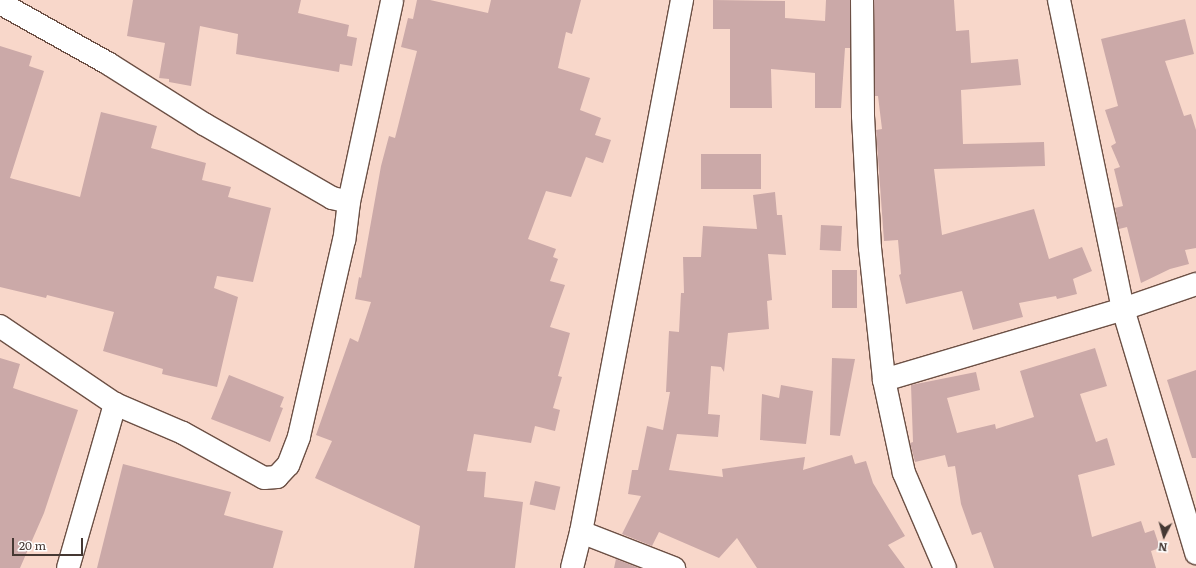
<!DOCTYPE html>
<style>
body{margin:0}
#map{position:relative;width:1196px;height:568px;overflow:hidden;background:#f8d7ca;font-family:Literata,serif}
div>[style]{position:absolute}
.building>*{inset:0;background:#cba9a8;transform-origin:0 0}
.roads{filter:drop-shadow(1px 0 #6c5045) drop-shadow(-1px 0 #6c5045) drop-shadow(0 1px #6c5045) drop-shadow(0 -1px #6c5045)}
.minor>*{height:22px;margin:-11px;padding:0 11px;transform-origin:11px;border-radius:11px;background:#fff}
span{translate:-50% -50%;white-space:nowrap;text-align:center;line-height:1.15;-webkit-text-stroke:3px #fff;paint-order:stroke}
.north{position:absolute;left:1144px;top:516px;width:40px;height:40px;-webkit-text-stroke:3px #fff;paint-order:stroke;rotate:186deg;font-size:11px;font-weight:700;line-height:16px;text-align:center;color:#453833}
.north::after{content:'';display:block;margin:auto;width:14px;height:18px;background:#453833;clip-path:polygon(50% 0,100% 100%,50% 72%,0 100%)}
.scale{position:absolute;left:12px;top:538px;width:71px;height:18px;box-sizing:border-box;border:2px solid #453833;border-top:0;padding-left:5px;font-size:12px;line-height:14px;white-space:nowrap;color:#453833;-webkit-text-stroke:3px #fff;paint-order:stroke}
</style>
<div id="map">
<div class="building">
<div style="clip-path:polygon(133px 0,301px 0,298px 13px,349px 25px,347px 36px,357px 38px,352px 66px,340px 64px,339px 72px,236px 54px,238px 34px,200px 26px,191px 86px,169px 82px,169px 79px,159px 78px,165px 43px,127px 36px)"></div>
<div style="clip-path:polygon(417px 0,430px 0,488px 13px,491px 0,581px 0,572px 34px,566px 32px,558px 68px,590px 78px,580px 110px,601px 118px,595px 135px,611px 140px,603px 163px,586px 157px,571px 197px,546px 191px,528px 239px,556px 249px,553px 257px,558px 259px,550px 281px,565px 285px,550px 327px,570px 333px,558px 376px,562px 377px,553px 408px,560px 410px,555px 431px,535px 426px,531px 443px,474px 434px,467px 471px,486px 472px,484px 497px,523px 502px,515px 568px,414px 568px,420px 526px,315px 478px,332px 441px,316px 435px,350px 338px,358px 342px,371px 302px,355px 299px,359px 277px,361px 278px,381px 166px,389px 136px,395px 138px,417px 51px,401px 47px,408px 18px,413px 19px)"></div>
<div style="clip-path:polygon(713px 0,785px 1px,785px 18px,825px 21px,826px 0,850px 0,850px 48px,845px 48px,841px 108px,815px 108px,815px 73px,771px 69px,772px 108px,730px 108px,730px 29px,713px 29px)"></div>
<div style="clip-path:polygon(874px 0,954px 0,956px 31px,969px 30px,971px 63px,1018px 59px,1021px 85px,961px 90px,963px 144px,1044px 142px,1045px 166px,934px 169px,942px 235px,1034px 209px,1049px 259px,1082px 247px,1092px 271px,1073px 279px,1077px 294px,1057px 299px,1056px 296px,1019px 303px,1023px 317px,973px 330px,962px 291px,906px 304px,899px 275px,901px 274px,898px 240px,884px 241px,876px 130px,882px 129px,878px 96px,875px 96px)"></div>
<div style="clip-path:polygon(1185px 19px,1194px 54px,1165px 61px,1184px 116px,1191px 114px,1196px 130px,1196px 248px,1185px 250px,1189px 264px,1170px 269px,1141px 283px,1127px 227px,1119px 229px,1115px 208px,1123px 206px,1114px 169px,1120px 167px,1111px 146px,1116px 143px,1105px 110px,1118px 106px,1101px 39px)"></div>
<div style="clip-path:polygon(0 46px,32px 56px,29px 66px,44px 71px,10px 178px,80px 197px,101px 112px,157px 126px,151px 148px,206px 163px,202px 180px,231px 187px,228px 197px,271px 208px,253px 282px,217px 276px,214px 288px,238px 297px,217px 387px,162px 374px,163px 369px,103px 351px,114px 312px,47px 295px,46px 298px,0 287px)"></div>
<div style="left:761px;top:154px;width:35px;height:60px;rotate:90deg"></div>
<div style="clip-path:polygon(775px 192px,777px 215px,782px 215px,786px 255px,768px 254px,772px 300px,767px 301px,769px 329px,728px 333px,724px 372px,721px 367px,711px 366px,708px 414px,720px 415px,718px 437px,677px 434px,669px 470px,723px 477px,722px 469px,805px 457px,803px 470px,852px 455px,855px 464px,866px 461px,873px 483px,905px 536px,888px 545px,905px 568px,757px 568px,737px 538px,719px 558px,659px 532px,652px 546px,622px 534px,641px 496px,628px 494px,632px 470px,638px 470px,647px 426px,663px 430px,670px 392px,666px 392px,669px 331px,679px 332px,681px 293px,684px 293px,683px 257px,701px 257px,703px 226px,757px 229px,753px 195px)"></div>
<div style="left:821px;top:225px;width:21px;height:25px;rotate:3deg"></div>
<div style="left:832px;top:270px;width:25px;height:38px"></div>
<div style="clip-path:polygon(1095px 348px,1107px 386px,1080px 394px,1096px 442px,1107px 438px,1115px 465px,1078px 475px,1092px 537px,1141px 521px,1145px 533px,1154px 530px,1160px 548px,1151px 551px,1156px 568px,994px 568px,981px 532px,972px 535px,961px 504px,955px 466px,948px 467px,945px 455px,915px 462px,910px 443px,913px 442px,911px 385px,976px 372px,980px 390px,947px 398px,957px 433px,995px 424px,996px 429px,1034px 417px,1020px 371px)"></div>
<div style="clip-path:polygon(0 358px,20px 364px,13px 388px,78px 410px,44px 513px,20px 568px,0 568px)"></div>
<div style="clip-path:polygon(832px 358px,855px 359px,840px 436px,830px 435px)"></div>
<div style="clip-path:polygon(1196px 370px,1196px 458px,1192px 458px,1167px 380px)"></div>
<div style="clip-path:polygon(229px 375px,284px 397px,280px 407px,283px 408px,270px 442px,211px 419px)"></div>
<div style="clip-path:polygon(781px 385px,813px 391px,806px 444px,760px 440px,762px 394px,779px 398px)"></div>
<div style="clip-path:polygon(123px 464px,231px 492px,224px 515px,283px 531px,273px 568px,97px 568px)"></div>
<div style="left:535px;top:481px;width:26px;height:24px;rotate:13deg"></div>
<div style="clip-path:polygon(616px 559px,639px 568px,614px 568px)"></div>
</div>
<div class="roads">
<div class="minor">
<div style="left:862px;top:0;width:116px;rotate:89.5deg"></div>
<div style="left:863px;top:116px;width:132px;rotate:87deg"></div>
<div style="left:870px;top:248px;width:133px;rotate:83.9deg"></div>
<div style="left:884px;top:380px;width:95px;rotate:77.9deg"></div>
<div style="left:904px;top:473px;width:103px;rotate:66.7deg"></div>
<div style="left:1059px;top:0;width:316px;rotate:78.3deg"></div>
<div style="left:1123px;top:309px;width:255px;rotate:73.3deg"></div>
<div style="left:0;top:3px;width:125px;rotate:29.2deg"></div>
<div style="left:109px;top:64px;width:112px;rotate:32.3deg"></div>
<div style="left:204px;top:124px;width:148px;rotate:30deg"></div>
<div style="left:332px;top:198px;width:17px;rotate:13deg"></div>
<div style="left:349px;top:202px;width:38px;rotate:97deg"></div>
<div style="left:344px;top:240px;width:202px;rotate:102.9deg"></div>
<div style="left:299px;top:437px;width:30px;rotate:111deg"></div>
<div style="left:288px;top:465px;width:16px;rotate:133deg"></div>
<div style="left:277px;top:477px;width:13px;rotate:176deg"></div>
<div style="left:264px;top:478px;width:93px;rotate:-150.9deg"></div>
<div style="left:183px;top:433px;width:74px;rotate:-156.9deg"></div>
<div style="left:115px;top:404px;width:139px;rotate:-145.9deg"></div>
<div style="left:349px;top:202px;width:205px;rotate:-77.9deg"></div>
<div style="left:884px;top:380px;width:249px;rotate:-16.5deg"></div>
<div style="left:1123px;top:309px;width:77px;rotate:-18.9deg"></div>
<div style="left:581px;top:532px;width:100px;rotate:21.2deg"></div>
<div style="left:68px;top:568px;width:171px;rotate:-74deg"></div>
<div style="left:572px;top:568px;width:37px;rotate:-76deg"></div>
<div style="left:581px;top:532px;width:542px;rotate:-79.25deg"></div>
</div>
</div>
<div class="north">N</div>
<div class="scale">20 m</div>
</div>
